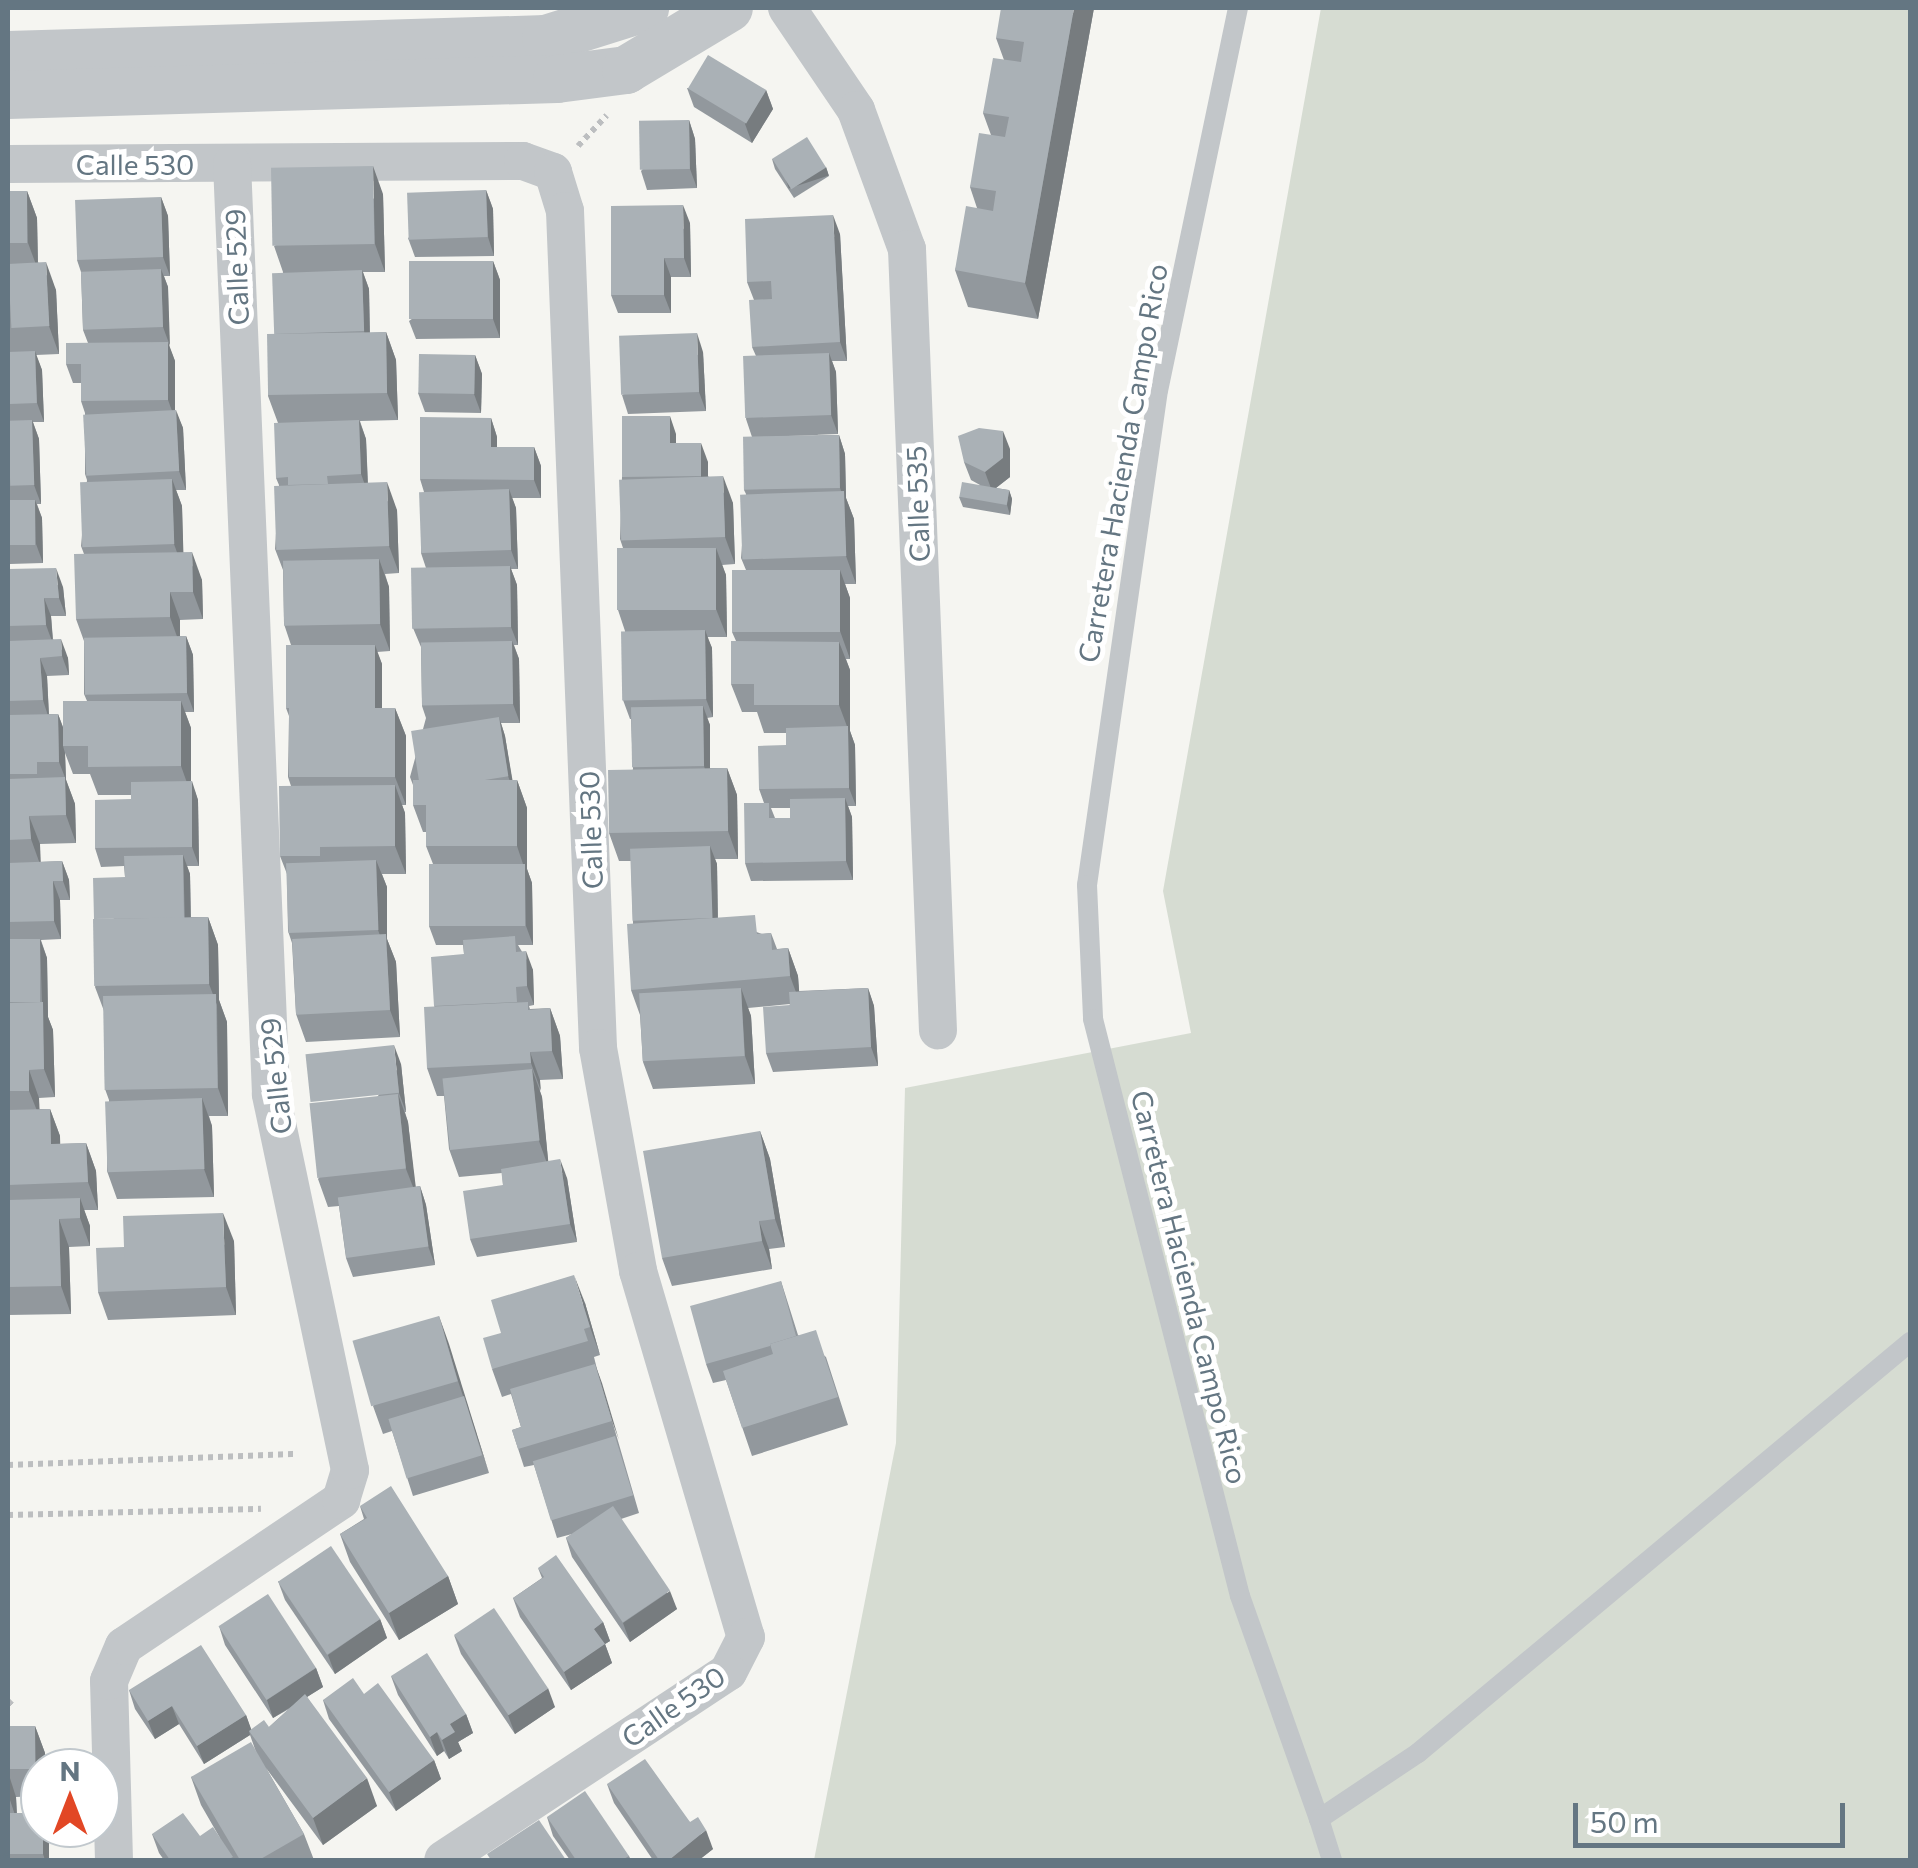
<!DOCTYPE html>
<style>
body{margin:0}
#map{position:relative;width:1918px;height:1868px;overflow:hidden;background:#f5f5f1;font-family:Commissioner,sans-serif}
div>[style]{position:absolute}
.green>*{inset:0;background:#d6dcd2}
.path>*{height:6px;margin-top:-3px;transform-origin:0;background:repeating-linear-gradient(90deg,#bcbec0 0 5px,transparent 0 10px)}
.service>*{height:20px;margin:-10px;padding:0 10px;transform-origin:10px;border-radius:10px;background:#c2c6c9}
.minor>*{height:38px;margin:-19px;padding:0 19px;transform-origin:19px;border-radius:19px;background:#c2c6c9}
.tertiary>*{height:48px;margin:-24px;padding:0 24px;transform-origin:24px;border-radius:24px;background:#c2c6c9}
.wall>*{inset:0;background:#92989d}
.shaded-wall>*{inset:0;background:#777c7f;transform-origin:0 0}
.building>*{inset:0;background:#aab1b6;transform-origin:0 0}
span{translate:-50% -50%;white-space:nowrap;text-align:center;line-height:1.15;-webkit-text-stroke:10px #fff;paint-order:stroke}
.street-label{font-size:28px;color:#647682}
.frame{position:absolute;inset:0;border:10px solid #647682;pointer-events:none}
.north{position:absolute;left:20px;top:1748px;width:100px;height:100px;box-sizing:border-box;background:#fff;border:2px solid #c1c8cd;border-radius:50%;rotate:0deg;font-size:28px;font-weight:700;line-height:40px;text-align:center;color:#647682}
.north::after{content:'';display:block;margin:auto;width:35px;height:45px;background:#e24725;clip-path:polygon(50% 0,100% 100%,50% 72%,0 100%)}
.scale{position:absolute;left:1573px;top:1803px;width:272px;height:45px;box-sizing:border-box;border:5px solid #647682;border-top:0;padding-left:12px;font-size:30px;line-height:35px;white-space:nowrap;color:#647682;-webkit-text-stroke:8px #fff;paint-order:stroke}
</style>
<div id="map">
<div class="green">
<div style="clip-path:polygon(1321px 8px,1910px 8px,1910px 1860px,814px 1860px,896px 1443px,905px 1088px,1191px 1033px,1163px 891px)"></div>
</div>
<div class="path">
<div style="left:578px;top:146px;width:42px;rotate:-46.9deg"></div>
<div style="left:8px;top:1465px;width:290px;rotate:-2.2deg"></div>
<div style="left:8px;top:1515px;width:253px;rotate:-1.4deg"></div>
<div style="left:8px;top:1701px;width:10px;rotate:45deg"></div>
</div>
<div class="service">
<div style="left:1238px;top:8px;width:390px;rotate:101.8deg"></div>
<div style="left:1158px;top:390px;width:500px;rotate:98.16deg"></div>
<div style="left:1087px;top:885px;width:134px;rotate:87.4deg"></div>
<div style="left:1093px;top:1019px;width:595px;rotate:75.71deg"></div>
<div style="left:1240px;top:1596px;width:237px;rotate:70.5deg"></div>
<div style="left:1319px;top:1819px;width:119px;rotate:-33.7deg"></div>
<div style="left:1418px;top:1753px;width:641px;rotate:-39.87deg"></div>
<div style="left:1319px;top:1819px;width:43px;rotate:72.4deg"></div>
</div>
<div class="minor">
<div style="left:787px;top:8px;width:123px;rotate:55.9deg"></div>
<div style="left:856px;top:110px;width:148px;rotate:69.9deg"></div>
<div style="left:907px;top:249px;width:782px;rotate:87.73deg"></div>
<div style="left:8px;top:164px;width:515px;rotate:-0.33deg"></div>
<div style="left:523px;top:161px;width:32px;rotate:20deg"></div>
<div style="left:553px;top:172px;width:41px;rotate:72.9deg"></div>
<div style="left:565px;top:211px;width:838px;rotate:87.74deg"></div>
<div style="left:598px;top:1048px;width:227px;rotate:79.8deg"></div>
<div style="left:638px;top:1271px;width:382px;rotate:73.6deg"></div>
<div style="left:746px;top:1637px;width:39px;rotate:117deg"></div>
<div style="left:728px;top:1672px;width:341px;rotate:146.6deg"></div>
<div style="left:114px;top:1860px;width:179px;rotate:-91.6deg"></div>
<div style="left:109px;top:1681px;width:38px;rotate:-67deg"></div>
<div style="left:124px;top:1646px;width:262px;rotate:-33.9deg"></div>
<div style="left:341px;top:1500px;width:31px;rotate:-73deg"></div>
<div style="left:350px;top:1470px;width:384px;rotate:-101.9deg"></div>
<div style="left:271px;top:1094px;width:931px;rotate:-92.4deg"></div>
</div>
<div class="tertiary">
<div style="left:8px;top:55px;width:538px;rotate:-1.7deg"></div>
<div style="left:546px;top:39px;width:104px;rotate:-17.4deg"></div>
<div style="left:8px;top:95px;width:549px;rotate:-1.67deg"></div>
<div style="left:557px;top:79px;width:70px;rotate:-7.4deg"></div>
<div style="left:626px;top:70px;width:120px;rotate:-31deg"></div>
</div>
<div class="wall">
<div style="clip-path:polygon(1094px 8px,1038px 319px,968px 307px,955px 270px,977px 208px,970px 187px,991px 135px,983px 113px,1004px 60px,996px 38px)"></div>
<div style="clip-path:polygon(687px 88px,766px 90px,773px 109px,752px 143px,694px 107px)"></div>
<div style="clip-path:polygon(689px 120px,695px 139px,697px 188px,647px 190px,641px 171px)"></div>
<div style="clip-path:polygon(772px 159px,826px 167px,829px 176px,794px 198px,775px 169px)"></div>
<div style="clip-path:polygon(486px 190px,493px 209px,494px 256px,415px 257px,408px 238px)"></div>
<div style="clip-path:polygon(8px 191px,27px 191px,37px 218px,38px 262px,56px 290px,59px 354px,36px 355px,42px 370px,44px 422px,33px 422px,39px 439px,41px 504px,37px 504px,42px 518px,43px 563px,10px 564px,10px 569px,63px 587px,66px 616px,51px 616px,53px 639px,68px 658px,69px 675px,47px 676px,49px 714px,58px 714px,63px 727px,87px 701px,84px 694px,84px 641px,76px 619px,84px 554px,81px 546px,87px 480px,85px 474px,85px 413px,81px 401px,81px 383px,73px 383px,66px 364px,88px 343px,83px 330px,81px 272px,77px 260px,161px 197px,168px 216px,170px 276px,164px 276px,168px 287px,169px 346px,175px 361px,175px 410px,183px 428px,186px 490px,176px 490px,182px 506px,183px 552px,202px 580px,203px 619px,180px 620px,180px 636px,186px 636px,193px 655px,194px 712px,185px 712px,191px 728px,191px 781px,198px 800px,199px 866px,187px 866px,190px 874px,191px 917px,208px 917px,218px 945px,219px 1000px,227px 1022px,228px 1116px,209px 1116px,212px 1126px,214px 1197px,117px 1199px,107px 1171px,109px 1100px,105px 1089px,104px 1011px,95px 987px,125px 877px,124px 866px,101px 867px,95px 848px,131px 799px,131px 795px,98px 795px,90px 774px,73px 774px,65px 753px,66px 780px,75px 804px,76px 843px,40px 844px,40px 862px,62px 861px,69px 880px,70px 900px,60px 900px,61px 939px,41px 940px,47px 958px,48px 1017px,53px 1030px,55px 1097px,39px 1098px,39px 1109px,50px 1109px,60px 1136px,60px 1144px,86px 1143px,96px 1171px,98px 1210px,84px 1210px,90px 1226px,90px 1246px,69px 1247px,71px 1314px,8px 1315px)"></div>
<div style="clip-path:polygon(383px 194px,385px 272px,363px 272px,369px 289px,370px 333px,386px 332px,396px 360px,398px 420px,360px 421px,366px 439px,368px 483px,397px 510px,399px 573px,385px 574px,389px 587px,390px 651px,377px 652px,382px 664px,382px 708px,395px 708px,406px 736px,406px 805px,402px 805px,405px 813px,406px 874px,382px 874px,387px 887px,387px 939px,396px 962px,400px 1037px,306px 1042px,296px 1014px,292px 943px,288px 931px,287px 874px,280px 856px,291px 786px,288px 777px,289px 716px,286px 708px,291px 645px,284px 624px,283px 570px,275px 549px,279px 485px,276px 478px,278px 423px,268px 396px,283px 272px,274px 246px)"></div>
<div style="clip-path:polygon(690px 223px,691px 277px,671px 277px,671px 313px,618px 313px,611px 295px)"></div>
<div style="clip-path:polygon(evenodd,840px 234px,847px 361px,832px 361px,836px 372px,838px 434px,787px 436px,839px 435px,845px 454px,846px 498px,854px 519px,856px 584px,845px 584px,850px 598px,850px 659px,846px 659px,850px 670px,850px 731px,855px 745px,856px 806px,848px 806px,852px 817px,853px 880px,751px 881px,745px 863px,764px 803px,759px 789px,786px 745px,786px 733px,764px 733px,757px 712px,742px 712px,731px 684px,736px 641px,732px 632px,746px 570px,741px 558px,746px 494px,744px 490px,752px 437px,746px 419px,756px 356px,752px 347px,754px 300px,747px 282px,840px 234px,771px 808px,790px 808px,790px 818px,775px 818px,771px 808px)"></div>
<div style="clip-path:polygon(493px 261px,500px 280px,500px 338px,416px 339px,409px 321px)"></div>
<div style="clip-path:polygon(703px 352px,706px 411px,628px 414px,622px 395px)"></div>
<div style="clip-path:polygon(475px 355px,482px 374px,481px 413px,425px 412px,418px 393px)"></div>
<div style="clip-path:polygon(491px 418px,497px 437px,497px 447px,534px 447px,541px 466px,541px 498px,512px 498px,516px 508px,518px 569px,511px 569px,517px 585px,518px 645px,514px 645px,519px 659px,520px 723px,501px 723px,505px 736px,512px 780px,517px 780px,527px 808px,527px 869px,532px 883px,533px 945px,518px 945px,533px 970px,534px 1005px,529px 1006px,530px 1009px,550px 1008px,560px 1036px,563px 1079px,540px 1080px,540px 1091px,542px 1097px,548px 1161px,567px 1178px,577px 1242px,477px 1257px,470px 1239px,503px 1185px,502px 1173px,459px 1177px,449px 1149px,444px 1096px,437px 1096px,427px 1068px,434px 1007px,464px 954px,463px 945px,436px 945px,429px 926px,433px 864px,426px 846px,426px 832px,423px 832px,413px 805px,413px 785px,410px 777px,426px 718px,422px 706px,421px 647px,413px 628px,426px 568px,421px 553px,424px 492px,420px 479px)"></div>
<div style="clip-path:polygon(676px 434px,676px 443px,708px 462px,708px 476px,733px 503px,735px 564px,722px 565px,726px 575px,727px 637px,707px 637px,712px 648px,713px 717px,707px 718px,710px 725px,710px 768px,727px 768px,737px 795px,738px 859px,715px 859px,717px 864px,718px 918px,762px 934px,771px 933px,777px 949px,788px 948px,798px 976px,799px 991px,868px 988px,874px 1006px,878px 1066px,773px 1072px,766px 1053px,790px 1004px,748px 1008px,751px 1016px,755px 1084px,653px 1089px,643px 1062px,640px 1015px,631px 990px,633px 923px,631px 861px,619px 861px,609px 833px,633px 769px,631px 719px,630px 719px,623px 700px,625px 631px,618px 610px,623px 548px,620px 539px,622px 477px)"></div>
<div style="clip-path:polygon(1010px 449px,1010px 477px,996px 488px,1009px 490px,1012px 499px,1010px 515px,963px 507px,959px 497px,980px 485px,971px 480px,964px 462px)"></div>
<div style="clip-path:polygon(401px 1064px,406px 1112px,405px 1112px,408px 1122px,415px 1187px,420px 1186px,426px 1205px,435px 1265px,353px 1277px,346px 1258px,339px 1206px,328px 1207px,318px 1179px)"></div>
<div style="clip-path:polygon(760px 1131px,770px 1159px,785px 1247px,769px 1249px,772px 1269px,672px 1286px,662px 1258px)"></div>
<div style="clip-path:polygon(234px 1241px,236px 1315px,108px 1320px,98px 1292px)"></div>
<div style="clip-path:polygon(781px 1281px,798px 1335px,826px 1357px,848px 1425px,752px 1456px,726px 1380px,713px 1383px,706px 1364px)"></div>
<div style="clip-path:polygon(585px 1303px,600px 1355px,594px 1357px,597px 1369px,639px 1513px,621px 1519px,677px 1609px,630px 1642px,572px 1557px,566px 1538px,572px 1534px,557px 1538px,534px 1465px,524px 1467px,512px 1430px,521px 1427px,511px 1394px,502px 1397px,492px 1369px)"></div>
<div style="clip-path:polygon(439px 1316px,489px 1473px,413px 1496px,392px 1431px,383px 1434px,373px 1406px)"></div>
<div style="clip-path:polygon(360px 1506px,448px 1576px,458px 1604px,399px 1640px,350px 1562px,340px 1534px,364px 1519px)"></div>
<div style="clip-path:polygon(538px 1568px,603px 1622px,610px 1641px,605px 1644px,612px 1663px,571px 1690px,520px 1617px,513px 1598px,542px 1578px)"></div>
<div style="clip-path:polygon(278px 1581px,380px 1619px,387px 1638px,335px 1674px,285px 1600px)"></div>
<div style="clip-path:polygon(219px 1626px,316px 1668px,323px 1687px,307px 1697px,377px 1806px,323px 1845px,266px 1768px,304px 1834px,314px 1860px,164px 1860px,159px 1853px,152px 1834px,220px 1838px,201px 1805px,191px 1777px,256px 1752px,250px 1735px,204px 1764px,179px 1724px,155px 1739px,135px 1709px,129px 1690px,246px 1715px,251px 1730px,269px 1727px,289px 1709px,273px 1718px,225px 1645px)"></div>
<div style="clip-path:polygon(454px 1635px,555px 1707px,515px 1734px,461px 1654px)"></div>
<div style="clip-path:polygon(391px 1676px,466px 1714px,473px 1733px,458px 1742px,462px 1751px,449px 1759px,444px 1751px,437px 1756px,398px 1695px)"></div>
<div style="clip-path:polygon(364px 1694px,434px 1760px,441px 1779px,396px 1811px,329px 1719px,323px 1700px)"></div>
<div style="clip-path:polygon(8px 1726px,35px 1726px,45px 1753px,40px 1768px,40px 1796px,16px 1797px,17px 1813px,40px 1828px,48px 1828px,49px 1860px,8px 1860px)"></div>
<div style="clip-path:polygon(607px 1784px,690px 1822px,713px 1849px,699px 1860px,653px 1860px,614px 1803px)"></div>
<div style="clip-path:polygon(547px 1817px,629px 1856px,631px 1860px,570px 1860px,553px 1836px)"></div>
</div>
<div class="shaded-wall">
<div style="clip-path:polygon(1074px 8px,1094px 8px,1038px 319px,1025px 283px)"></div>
<div style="clip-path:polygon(766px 90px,773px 109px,752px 143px,745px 124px)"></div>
<div style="clip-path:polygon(689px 120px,695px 139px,697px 188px,690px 169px)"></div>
<div style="clip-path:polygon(373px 166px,383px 194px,385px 272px,375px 244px)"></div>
<div style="left:826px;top:167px;width:9px;height:42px;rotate:72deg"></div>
<div style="clip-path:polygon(486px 190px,493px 209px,494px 256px,488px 237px)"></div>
<div style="clip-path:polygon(27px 191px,37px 218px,38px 270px,28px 243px)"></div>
<div style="clip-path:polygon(161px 197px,168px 216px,170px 276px,163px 257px)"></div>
<div style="clip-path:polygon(683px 205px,690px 223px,691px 277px,684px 258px)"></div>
<div style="clip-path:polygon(833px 215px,840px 234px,847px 361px,840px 342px)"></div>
<div style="clip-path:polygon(664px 258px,671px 277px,671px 313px,664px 295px)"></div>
<div style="clip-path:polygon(493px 261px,500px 280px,500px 338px,493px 319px)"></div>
<div style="clip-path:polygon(46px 262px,56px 290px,59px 354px,49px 326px)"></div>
<div style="clip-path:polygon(161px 269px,168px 287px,170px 346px,163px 327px)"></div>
<div style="clip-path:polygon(362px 270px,369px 289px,370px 350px,364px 331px)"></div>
<div style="clip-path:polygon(386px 332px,396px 360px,398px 420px,387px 393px)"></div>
<div style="clip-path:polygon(697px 333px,703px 352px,706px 411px,699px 392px)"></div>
<div style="clip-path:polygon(168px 342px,175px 361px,175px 419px,168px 400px)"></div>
<div style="clip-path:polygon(35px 351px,42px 370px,44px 422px,37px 403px)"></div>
<div style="clip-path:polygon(829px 353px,836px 372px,838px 434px,831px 415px)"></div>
<div style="clip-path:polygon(475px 355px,482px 374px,481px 413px,474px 394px)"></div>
<div style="clip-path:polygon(176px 410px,183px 428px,186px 490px,179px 471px)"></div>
<div style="clip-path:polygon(670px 416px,676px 434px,676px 462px,670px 443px)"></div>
<div style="clip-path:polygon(491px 418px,497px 437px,497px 466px,491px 447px)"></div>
<div style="clip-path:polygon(32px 420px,39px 439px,41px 504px,34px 485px)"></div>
<div style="clip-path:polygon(359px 420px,366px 439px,368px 493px,361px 474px)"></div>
<div style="clip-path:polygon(1003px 431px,1010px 449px,1010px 477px,992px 491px,985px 472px)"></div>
<div style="clip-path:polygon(839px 435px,845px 454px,846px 498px,854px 519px,856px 584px,846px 556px,844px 500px,840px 488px)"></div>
<div style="clip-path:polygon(701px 443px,708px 462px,708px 498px,701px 479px)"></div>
<div style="clip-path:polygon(534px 447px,541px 466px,541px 498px,534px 480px)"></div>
<div style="clip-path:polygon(723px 476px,733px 503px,735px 564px,725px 537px)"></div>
<div style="clip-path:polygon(172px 479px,182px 506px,184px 572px,174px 544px)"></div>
<div style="clip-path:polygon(387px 482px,397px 510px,399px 573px,389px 546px)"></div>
<div style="clip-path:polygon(509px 489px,516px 508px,518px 569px,511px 550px)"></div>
<div style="clip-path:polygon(1009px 490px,1012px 499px,1010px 515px,1007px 505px)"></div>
<div style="clip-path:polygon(35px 500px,42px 518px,43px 563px,36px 544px)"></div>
<div style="clip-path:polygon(716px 548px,726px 575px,727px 637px,716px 609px)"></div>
<div style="clip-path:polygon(192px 552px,202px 580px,203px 619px,193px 592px)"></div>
<div style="clip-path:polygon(379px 559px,389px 587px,390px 651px,380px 624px)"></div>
<div style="clip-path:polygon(510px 566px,517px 585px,518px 645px,511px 627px)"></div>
<div style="clip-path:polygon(56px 568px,63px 587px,66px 616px,59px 598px)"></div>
<div style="clip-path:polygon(840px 570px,850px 598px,850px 659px,840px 631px)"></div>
<div style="clip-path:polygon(170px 592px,180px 620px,180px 645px,170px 617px)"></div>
<div style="clip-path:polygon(44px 598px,51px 616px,53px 644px,46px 625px)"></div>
<div style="clip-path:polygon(705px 630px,712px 648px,713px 717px,706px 699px)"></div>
<div style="clip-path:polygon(186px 636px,193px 655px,194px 712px,187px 693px)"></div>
<div style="clip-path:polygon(61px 639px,68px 658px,69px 675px,62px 656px)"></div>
<div style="clip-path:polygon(512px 641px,519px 659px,520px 723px,513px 704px)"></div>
<div style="clip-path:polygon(839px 642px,850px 670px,850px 731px,855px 745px,856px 806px,849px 788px,848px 729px,839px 705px)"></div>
<div style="clip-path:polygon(375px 645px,382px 664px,382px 726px,375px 708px)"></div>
<div style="clip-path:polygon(40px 658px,47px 676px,49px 719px,43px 700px)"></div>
<div style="clip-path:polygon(181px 701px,191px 728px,191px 794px,181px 766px)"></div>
<div style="clip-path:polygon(703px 706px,710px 725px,710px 785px,704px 766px)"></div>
<div style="clip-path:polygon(395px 708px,406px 736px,406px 805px,395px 777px)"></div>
<div style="clip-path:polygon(58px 714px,65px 733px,63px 746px,65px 753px,66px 780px,59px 762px)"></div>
<div style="clip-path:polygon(499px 717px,505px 736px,515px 795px,508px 776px)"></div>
<div style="clip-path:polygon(727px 768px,737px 795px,738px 859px,728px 831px)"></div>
<div style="clip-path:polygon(65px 777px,75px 804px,76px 843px,66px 815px)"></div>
<div style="clip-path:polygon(517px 780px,527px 808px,527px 869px,532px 883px,533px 945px,526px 926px,525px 870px,517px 846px)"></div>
<div style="clip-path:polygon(192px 781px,198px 800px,199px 866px,192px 847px)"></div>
<div style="clip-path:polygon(395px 785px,405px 813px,406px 874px,395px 846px)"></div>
<div style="clip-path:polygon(845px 798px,852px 817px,853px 880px,846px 861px)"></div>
<div style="clip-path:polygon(29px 816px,40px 844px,41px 867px,31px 839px)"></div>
<div style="clip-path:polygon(710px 846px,717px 864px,718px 938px,712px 919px)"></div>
<div style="clip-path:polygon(183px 855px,190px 874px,191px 941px,185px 922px)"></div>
<div style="clip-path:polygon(376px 860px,387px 887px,387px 939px,396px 962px,400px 1037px,390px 1010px,387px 955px,378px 930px)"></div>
<div style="clip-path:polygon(62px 861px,69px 880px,70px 900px,63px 881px)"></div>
<div style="clip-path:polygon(53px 881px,60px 900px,61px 939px,54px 921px)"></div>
<div style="clip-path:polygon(208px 917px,218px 945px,219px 1000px,227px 1022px,228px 1116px,218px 1088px,217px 1005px,209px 984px)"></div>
<div style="clip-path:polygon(40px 939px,47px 958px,48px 1017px,53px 1030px,55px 1097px,44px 1069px)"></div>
<div style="clip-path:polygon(788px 948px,798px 976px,800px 1003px,790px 976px)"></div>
<div style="clip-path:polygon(526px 951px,533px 970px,534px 1005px,527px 986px)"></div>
<div style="clip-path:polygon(741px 988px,751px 1016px,755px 1084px,745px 1056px)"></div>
<div style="clip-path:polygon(868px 988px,874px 1006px,878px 1066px,871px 1047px)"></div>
<div style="clip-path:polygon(550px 1008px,560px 1036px,563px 1079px,552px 1051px)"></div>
<div style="clip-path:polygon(394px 1045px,401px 1064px,406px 1112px,399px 1093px)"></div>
<div style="clip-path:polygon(530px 1052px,540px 1080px,541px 1091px,531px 1063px)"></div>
<div style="clip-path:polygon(532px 1069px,542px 1097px,549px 1169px,539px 1141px)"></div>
<div style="clip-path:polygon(29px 1070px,39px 1098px,40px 1118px,29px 1091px)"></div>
<div style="clip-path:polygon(398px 1094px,408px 1122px,417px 1197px,406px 1169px)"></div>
<div style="clip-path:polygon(202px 1098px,212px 1126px,214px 1197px,204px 1169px)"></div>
<div style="clip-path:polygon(50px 1109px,60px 1136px,61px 1172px,51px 1144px)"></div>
<div style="clip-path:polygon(760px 1131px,770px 1159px,785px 1247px,775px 1219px)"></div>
<div style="clip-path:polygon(86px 1143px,96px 1171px,98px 1210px,88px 1182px)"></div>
<div style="clip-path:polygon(560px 1159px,567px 1178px,577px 1242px,570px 1224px)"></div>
<div style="clip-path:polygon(420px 1186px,426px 1205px,435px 1265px,428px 1246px)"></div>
<div style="clip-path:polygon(80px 1198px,90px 1226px,90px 1246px,80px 1218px)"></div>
<div style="clip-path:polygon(223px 1213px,234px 1241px,236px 1315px,226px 1287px)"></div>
<div style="clip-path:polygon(59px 1219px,69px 1247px,71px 1314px,61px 1286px)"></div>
<div style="clip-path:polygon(759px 1221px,769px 1249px,772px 1269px,762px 1241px)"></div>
<div style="clip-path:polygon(574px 1275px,585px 1303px,600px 1355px,590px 1327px)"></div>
<div style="clip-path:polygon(439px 1316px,449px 1344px,489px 1473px,458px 1381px)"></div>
<div style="clip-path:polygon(595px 1364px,602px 1383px,619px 1440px,612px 1421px)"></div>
<div style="clip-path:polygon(448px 1576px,458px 1604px,399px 1640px,389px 1613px)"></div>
<div style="clip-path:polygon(670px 1591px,677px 1609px,630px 1642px,623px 1623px)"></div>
<div style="clip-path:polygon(380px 1619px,387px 1638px,335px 1674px,328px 1655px)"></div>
<div style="clip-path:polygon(603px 1622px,610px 1641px,605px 1644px,612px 1663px,571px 1690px,564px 1672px,594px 1629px)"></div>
<div style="clip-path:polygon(316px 1668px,323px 1687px,273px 1718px,267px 1700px)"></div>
<div style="clip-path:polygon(548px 1688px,555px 1707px,515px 1734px,508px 1715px)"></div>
<div style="clip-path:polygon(172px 1706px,179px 1724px,155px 1739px,148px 1721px)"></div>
<div style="clip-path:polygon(466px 1714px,473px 1733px,458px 1742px,462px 1751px,449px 1759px,442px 1740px,450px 1724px)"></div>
<div style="clip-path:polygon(246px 1715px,253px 1734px,249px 1731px,250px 1735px,204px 1764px,197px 1746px)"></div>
<div style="clip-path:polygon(35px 1726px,45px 1753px,46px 1768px,40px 1768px,40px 1780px,36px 1769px)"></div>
<div style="clip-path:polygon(437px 1732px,444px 1751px,437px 1756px,430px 1737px)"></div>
<div style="clip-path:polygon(434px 1760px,441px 1779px,396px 1811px,389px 1792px)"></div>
<div style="clip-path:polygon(8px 1772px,16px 1797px,17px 1821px,8px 1794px)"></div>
<div style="clip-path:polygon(367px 1778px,377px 1806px,323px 1845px,313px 1818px)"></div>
<div style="clip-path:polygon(43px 1828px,48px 1828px,49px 1831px,49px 1860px,45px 1860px,43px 1854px)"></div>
<div style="clip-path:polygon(706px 1830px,713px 1849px,699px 1860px,669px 1860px)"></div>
</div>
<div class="building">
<div style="clip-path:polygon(1001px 8px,1074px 8px,1025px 283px,955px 270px,966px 206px,993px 211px,996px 191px,970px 187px,979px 133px,1005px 137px,1009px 117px,983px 113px,993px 58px,1021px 62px,1024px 42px,996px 38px)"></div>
<div style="left:708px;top:55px;width:68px;height:39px;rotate:31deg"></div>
<div style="left:689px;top:120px;width:49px;height:50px;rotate:89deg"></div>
<div style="left:807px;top:137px;width:36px;height:41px;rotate:58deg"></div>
<div style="left:373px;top:166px;width:78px;height:102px;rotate:89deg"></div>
<div style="left:486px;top:190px;width:47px;height:79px;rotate:88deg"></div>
<div style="left:8px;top:191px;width:19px;height:52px"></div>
<div style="left:161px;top:197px;width:60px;height:86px;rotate:88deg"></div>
<div style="clip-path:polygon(683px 205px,684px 258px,664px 258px,664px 295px,611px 295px,611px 206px)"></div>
<div style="clip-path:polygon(833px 215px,840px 342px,752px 347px,749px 300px,772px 299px,771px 281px,747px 282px,745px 219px)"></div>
<div style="left:493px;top:261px;width:58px;height:84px;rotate:90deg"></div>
<div style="left:46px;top:262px;width:64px;height:38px;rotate:87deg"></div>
<div style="left:161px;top:269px;width:58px;height:80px;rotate:88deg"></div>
<div style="left:362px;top:270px;width:61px;height:90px;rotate:88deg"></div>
<div style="left:386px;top:332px;width:61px;height:119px;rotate:89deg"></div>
<div style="left:697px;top:333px;width:59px;height:78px;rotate:88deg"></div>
<div style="clip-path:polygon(168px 342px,168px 400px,81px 401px,81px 364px,66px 364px,66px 343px)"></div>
<div style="left:35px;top:351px;width:52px;height:27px;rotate:88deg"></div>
<div style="left:829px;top:353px;width:62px;height:86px;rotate:88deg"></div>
<div style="left:419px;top:354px;width:56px;height:39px;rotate:1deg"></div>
<div style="left:176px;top:410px;width:61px;height:93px;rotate:87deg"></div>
<div style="clip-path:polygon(622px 416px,670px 416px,670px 443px,701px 443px,701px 476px,622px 477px)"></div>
<div style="clip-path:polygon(420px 417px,491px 418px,491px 447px,534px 447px,534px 480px,420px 479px)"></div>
<div style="left:32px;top:420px;width:65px;height:24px;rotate:88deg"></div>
<div style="clip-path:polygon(359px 420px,361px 474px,327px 476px,328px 484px,288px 485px,288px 477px,276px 478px,274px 423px)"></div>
<div style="clip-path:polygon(979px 428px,1003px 431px,1003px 458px,985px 472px,964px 462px,958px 436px)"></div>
<div style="left:839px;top:435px;width:53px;height:96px;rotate:89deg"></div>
<div style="left:723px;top:476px;width:61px;height:104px;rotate:88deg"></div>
<div style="left:172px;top:479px;width:65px;height:92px;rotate:88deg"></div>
<div style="left:387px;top:482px;width:64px;height:113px;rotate:88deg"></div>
<div style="left:962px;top:482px;width:48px;height:15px;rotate:10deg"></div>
<div style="left:509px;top:489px;width:61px;height:90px;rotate:88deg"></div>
<div style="left:844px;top:491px;width:65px;height:104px;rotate:88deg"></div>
<div style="left:8px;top:500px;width:27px;height:45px"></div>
<div style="left:617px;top:548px;width:99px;height:62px"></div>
<div style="clip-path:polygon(192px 552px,193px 592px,170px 592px,170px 617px,76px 619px,74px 554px)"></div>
<div style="left:379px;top:559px;width:65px;height:96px;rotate:89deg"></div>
<div style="left:510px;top:566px;width:61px;height:99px;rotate:89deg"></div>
<div style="clip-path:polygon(56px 568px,59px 598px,44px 598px,46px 625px,8px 626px,8px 569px)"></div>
<div style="left:732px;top:570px;width:108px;height:62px"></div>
<div style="left:705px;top:630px;width:69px;height:84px;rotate:89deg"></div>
<div style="left:186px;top:636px;width:57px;height:102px;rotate:89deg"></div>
<div style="clip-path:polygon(61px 639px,62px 656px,40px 658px,43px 700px,8px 701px,8px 641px)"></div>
<div style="left:512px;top:641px;width:63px;height:91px;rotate:89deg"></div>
<div style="clip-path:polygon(731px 641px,839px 642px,839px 705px,754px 705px,754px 684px,731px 684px)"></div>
<div style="left:286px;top:645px;width:89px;height:63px"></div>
<div style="clip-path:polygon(63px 701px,181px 701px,181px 766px,88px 767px,88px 746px,63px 746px)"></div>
<div style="left:703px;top:706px;width:60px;height:72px;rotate:89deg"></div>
<div style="left:289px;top:708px;width:106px;height:69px"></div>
<div style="clip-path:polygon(58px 714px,59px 762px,37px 762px,37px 774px,8px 774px,8px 715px)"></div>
<div style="left:499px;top:717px;width:60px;height:89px;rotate:81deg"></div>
<div style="clip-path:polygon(848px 726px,849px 788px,759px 789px,758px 746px,786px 745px,786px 728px)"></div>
<div style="left:727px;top:768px;width:63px;height:119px;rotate:89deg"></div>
<div style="clip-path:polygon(65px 777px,66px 815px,29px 816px,31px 839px,8px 840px,8px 779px)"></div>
<div style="clip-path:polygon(413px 780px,517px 780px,517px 846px,426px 846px,426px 805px,413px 805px)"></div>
<div style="clip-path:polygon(192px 781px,192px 847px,95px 848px,95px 800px,131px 799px,131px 782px)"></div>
<div style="clip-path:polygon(395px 785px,395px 846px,320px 847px,320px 856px,280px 856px,279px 786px)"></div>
<div style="clip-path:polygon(845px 798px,846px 861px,745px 863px,744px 803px,769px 803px,769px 818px,790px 818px,790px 799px)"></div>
<div style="left:710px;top:846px;width:72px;height:80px;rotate:88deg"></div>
<div style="clip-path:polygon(183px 855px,184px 918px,94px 919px,93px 878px,125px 877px,124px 856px)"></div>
<div style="left:376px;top:860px;width:70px;height:90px;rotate:88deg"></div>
<div style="clip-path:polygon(62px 861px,63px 881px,53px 881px,54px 921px,8px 922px,8px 863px)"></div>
<div style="left:429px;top:864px;width:96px;height:62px"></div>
<div style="clip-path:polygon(755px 915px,757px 934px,771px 933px,772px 950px,788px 948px,790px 976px,631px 990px,627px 924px)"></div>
<div style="left:208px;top:917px;width:67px;height:115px;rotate:89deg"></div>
<div style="left:386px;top:934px;width:76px;height:94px;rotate:87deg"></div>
<div style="clip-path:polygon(515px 936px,516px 952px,526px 951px,527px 986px,516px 987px,517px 1002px,434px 1006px,431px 957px,464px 954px,463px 940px)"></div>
<div style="left:8px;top:939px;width:32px;height:63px"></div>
<div style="left:741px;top:988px;width:68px;height:102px;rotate:87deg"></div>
<div style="clip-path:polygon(868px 988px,871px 1047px,766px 1053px,763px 1007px,790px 1005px,789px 992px)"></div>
<div style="left:216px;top:994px;width:94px;height:113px;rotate:89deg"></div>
<div style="clip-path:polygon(43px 1002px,44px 1069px,29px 1070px,29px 1091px,8px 1091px,8px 1003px)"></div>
<div style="clip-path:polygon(528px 1002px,528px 1010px,550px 1008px,552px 1051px,530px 1052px,531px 1063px,427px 1068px,424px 1007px)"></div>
<div style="left:394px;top:1045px;width:48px;height:89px;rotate:84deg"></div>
<div style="left:532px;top:1069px;width:72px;height:90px;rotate:84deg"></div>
<div style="left:398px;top:1094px;width:75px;height:89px;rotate:84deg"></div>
<div style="left:202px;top:1098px;width:71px;height:97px;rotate:88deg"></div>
<div style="clip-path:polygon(50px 1109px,51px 1144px,86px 1143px,88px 1182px,8px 1185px,8px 1110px)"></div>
<div style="clip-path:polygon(760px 1131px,775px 1219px,759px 1221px,762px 1241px,662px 1258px,643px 1151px)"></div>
<div style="clip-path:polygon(560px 1159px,570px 1224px,470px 1239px,463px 1191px,503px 1185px,501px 1169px)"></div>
<div style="left:420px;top:1186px;width:61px;height:83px;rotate:82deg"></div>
<div style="clip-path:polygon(80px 1198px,80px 1218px,59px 1219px,61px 1286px,8px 1287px,8px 1200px)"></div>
<div style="clip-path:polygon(223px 1213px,226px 1287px,98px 1292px,96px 1248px,124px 1247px,123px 1216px)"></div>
<div style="clip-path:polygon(574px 1275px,590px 1327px,584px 1329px,588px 1341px,492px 1369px,483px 1338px,501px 1333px,491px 1300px)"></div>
<div style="clip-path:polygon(781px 1281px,796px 1336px,770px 1344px,770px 1346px,706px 1364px,690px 1306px)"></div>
<div style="left:439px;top:1316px;width:68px;height:90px;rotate:74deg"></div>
<div style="clip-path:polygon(816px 1330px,838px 1397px,742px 1428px,723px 1371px,773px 1354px,770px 1344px)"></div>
<div style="clip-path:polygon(595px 1364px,612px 1421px,518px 1449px,512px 1430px,521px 1427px,510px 1389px)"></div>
<div style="left:464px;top:1396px;width:62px;height:79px;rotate:73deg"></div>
<div style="left:615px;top:1436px;width:62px;height:86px;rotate:73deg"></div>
<div style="clip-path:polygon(391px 1486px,448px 1576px,389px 1613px,340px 1534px,367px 1518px,360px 1506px)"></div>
<div style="left:613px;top:1506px;width:102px;height:57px;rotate:56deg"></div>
<div style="left:331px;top:1546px;width:88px;height:64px;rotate:56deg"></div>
<div style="clip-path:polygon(556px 1555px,603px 1622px,594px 1629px,605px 1644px,564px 1672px,513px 1598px,544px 1577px,538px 1568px)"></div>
<div style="left:268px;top:1594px;width:88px;height:59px;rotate:57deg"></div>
<div style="left:494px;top:1608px;width:97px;height:48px;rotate:56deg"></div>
<div style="clip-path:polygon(201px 1645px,246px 1715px,197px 1746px,172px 1706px,148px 1721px,129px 1690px)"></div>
<div style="clip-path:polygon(427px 1653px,466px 1714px,450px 1724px,455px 1732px,442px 1740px,437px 1732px,430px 1737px,391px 1676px)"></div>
<div style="clip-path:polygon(353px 1678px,364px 1694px,378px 1683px,434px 1760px,389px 1792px,323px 1700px)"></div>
<div style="clip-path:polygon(305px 1694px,367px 1778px,313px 1818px,249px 1731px,264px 1720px,269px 1727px)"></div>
<div style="left:8px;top:1726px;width:27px;height:43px"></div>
<div style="clip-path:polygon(251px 1742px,304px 1834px,259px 1860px,240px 1860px,191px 1777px)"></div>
<div style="clip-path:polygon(645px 1759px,690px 1822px,698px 1817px,706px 1830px,669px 1860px,659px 1860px,607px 1784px)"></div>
<div style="clip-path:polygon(585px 1791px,629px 1856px,622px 1860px,576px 1860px,547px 1817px)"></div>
<div style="clip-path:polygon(8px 1813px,40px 1813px,40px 1828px,43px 1828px,43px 1854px,8px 1854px)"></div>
<div style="clip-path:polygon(183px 1813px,200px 1836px,213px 1827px,233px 1857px,227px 1860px,170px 1860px,152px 1834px)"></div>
<div style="clip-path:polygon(539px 1820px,566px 1860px,491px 1860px,487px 1854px)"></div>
</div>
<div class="street-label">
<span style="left:135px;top:164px">Calle 530</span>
<span style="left:236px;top:267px;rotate:-92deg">Calle 529</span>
<span style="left:1122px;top:463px;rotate:-80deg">Carretera Hacienda Campo Rico</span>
<span style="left:917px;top:504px;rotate:-92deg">Calle 535</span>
<span style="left:590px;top:830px;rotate:-92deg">Calle 530</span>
<span style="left:275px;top:1076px;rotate:-96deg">Calle 529</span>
<span style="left:1190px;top:1287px;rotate:76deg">Carretera Hacienda Campo Rico</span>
<span style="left:673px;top:1706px;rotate:-35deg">Calle 530</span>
</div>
<div class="frame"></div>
<div class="north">N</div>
<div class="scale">50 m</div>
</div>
